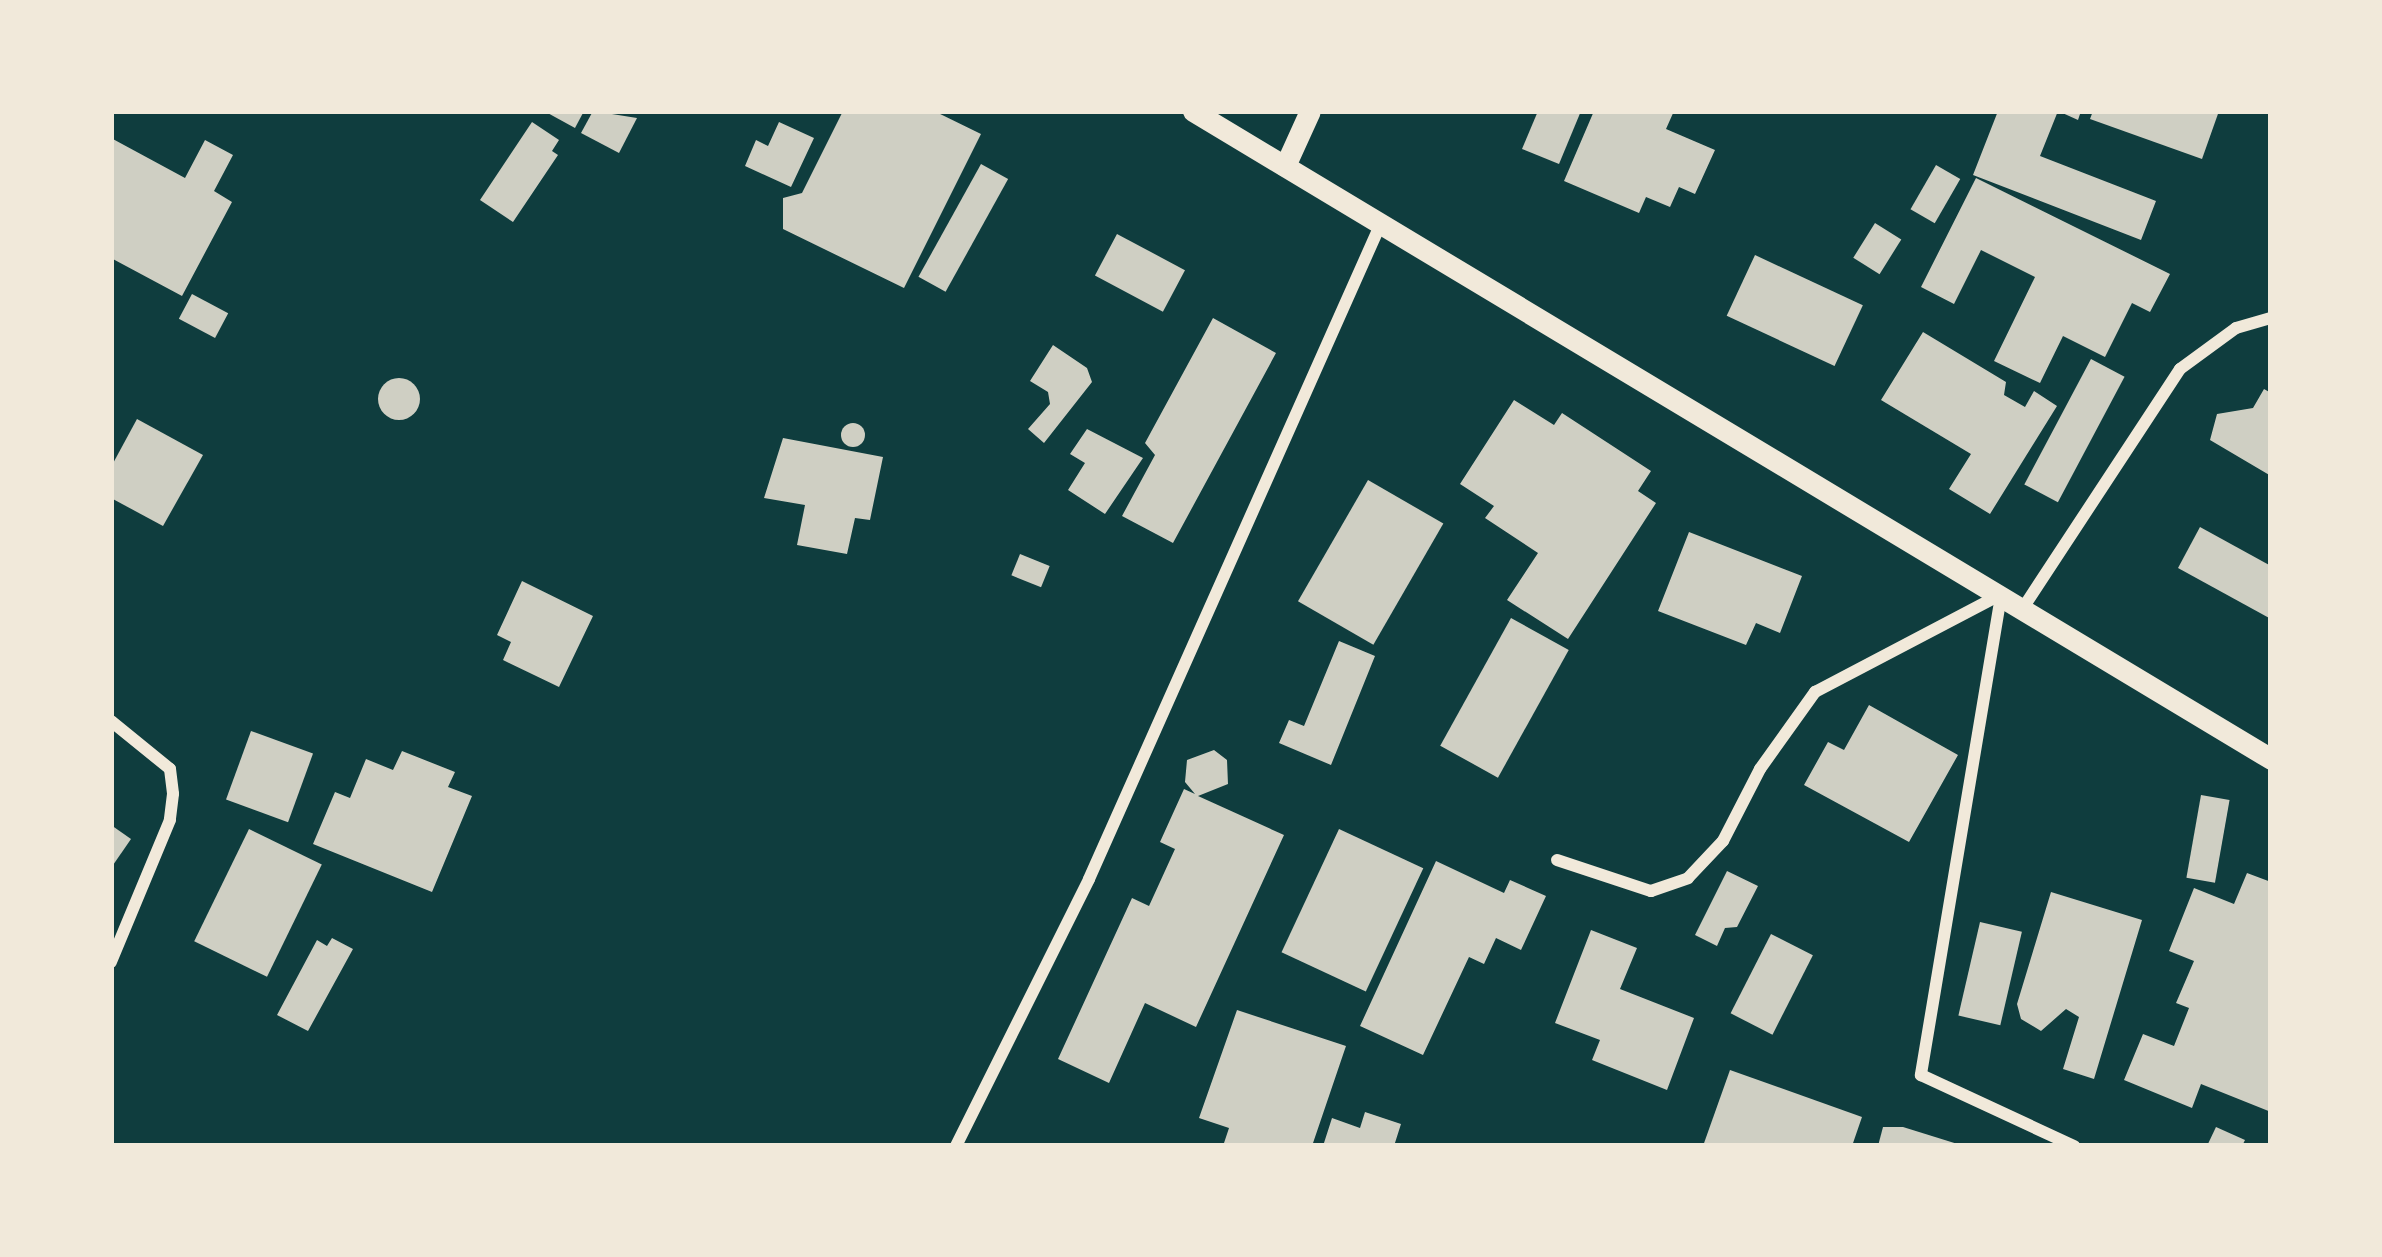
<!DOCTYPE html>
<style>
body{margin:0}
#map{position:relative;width:2382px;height:1257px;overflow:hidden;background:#0f3d3e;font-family:Ubuntu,sans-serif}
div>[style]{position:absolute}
.building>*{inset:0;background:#cfcfc3;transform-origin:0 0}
.round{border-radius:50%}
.minor>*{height:12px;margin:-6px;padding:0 6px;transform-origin:6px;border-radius:6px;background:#f1e9da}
.tertiary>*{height:21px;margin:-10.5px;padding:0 10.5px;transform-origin:10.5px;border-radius:10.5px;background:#f1e9da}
span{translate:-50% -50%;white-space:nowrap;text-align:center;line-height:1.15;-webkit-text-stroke:9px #f1e9da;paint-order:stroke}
.frame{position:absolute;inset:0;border:114px solid #f1e9da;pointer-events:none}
</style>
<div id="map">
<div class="building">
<div style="clip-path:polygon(544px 111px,584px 111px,575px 128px)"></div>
<div style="clip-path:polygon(593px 111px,637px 118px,619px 153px,581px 133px)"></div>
<div style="clip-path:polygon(843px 111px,934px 111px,981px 134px,904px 288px,783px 229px,783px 198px,802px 193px)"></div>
<div style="clip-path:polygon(1538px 111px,1581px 111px,1559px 164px,1522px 149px)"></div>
<div style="clip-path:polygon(1594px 111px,1674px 111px,1666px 129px,1715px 150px,1695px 194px,1679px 187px,1670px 207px,1646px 197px,1639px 213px,1564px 181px)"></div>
<div style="clip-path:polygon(1998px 111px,2081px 111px,2078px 120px,2058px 111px,2040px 156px,2156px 201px,2141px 240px,1973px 175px)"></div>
<div style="clip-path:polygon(2093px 111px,2219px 111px,2202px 159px,2090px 119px)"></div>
<div style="clip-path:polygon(532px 122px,559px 140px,552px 151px,558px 155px,513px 222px,480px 200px)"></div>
<div style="clip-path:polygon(779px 122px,814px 138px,791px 187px,745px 166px,756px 140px,768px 146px)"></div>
<div style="clip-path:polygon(111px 138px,185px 178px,205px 140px,233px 155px,214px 191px,232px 202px,182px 296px,111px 258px)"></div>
<div style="left:981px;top:164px;width:31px;height:129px;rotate:29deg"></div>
<div style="left:1936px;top:165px;width:28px;height:51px;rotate:30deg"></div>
<div style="clip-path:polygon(1976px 178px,2170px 274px,2150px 312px,2132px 303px,2105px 357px,2063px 336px,2040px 383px,1994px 361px,2035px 277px,1981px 250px,1954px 304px,1921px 287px)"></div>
<div style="left:1875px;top:223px;width:31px;height:41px;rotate:32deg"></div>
<div style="left:1117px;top:234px;width:77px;height:47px;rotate:28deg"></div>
<div style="left:1755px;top:255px;width:119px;height:67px;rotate:25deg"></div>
<div style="left:192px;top:294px;width:41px;height:28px;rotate:28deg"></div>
<div style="clip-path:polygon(1213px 318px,1276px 353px,1173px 543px,1122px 516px,1155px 455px,1145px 443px)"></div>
<div style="clip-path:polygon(1923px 332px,2006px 382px,2004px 395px,2025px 407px,2034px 391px,2057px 406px,1990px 514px,1949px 489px,1971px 454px,1881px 400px)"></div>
<div style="clip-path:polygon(1053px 345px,1087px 368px,1092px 382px,1044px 443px,1028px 429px,1050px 404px,1048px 392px,1030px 381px)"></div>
<div style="left:2091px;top:359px;width:38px;height:142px;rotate:28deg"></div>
<div class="round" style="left:378px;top:378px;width:42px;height:42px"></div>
<div style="clip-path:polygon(2264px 389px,2271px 393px,2271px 476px,2210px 440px,2217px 414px,2253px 408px)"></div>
<div style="clip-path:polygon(1514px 400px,1554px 425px,1562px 413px,1651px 471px,1638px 491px,1656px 503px,1568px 639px,1507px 600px,1538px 553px,1485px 518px,1494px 506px,1460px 484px)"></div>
<div style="clip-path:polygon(137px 419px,203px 455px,163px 526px,111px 498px,111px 467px)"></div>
<div class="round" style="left:841px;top:423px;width:24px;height:24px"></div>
<div style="clip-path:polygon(1087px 429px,1143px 458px,1105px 514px,1068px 490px,1085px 463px,1070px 454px)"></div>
<div style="clip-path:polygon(783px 438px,883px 457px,870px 520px,855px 518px,847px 554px,797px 545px,805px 505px,764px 498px)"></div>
<div style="left:1368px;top:480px;width:87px;height:140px;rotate:30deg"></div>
<div style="clip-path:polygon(2200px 527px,2271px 566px,2271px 619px,2178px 568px)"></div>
<div style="clip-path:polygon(1689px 532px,1802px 576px,1780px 633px,1756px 623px,1746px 645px,1658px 611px)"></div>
<div style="left:1020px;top:554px;width:32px;height:23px;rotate:22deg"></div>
<div style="clip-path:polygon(522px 581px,593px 616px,559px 687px,503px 660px,511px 642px,497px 635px)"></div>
<div style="left:1511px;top:618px;width:66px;height:146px;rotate:29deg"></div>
<div style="clip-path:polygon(1339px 641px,1375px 656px,1331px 765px,1279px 743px,1289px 720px,1304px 726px)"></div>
<div style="clip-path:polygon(1869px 705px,1958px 755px,1909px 842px,1804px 785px,1828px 742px,1844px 750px)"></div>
<div style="left:251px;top:731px;width:66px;height:73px;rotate:20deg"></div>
<div style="clip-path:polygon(1214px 750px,1227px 760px,1228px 784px,1198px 796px,1284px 835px,1196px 1027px,1145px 1003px,1109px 1083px,1058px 1059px,1132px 898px,1149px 906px,1175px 849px,1160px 842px,1184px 789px,1195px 794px,1185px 782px,1187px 760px)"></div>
<div style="clip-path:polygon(402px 751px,455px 772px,448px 787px,472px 796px,432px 892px,313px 844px,335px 792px,350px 798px,366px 759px,393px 770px)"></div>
<div style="left:2201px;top:795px;width:29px;height:84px;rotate:10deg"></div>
<div style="clip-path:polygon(111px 825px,131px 839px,111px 868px)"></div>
<div style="left:249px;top:829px;width:81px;height:125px;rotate:26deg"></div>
<div style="left:1339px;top:829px;width:93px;height:136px;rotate:25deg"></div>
<div style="clip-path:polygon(1436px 861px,1504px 893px,1510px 880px,1546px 896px,1521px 950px,1496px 938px,1484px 964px,1469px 957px,1423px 1055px,1360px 1026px)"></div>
<div style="clip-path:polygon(1727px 871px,1758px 886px,1737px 927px,1725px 928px,1717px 946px,1695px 935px)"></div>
<div style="clip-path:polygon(2247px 873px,2271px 882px,2271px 1112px,2201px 1084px,2192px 1108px,2124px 1080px,2143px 1034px,2174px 1046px,2189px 1008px,2176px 1003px,2194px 961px,2169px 951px,2194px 888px,2234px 904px)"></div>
<div style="clip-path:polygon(2051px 892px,2142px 920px,2094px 1079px,2063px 1069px,2079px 1017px,2066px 1009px,2041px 1031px,2021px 1019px,2017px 1004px)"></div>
<div style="left:1980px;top:922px;width:43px;height:96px;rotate:13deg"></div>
<div style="clip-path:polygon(1591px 930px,1637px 948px,1620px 989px,1694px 1018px,1667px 1090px,1592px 1060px,1600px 1040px,1555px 1023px)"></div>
<div style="left:1771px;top:934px;width:47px;height:89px;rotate:27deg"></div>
<div style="clip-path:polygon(332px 938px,353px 949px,308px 1031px,277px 1015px,317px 940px,327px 946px)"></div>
<div style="clip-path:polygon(1237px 1010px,1346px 1046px,1312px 1146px,1223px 1146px,1229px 1128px,1199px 1118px)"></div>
<div style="clip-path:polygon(1730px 1070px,1862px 1117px,1852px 1146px,1703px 1146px)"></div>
<div style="clip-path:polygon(1365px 1112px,1401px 1124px,1394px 1146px,1323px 1146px,1332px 1118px,1360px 1128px)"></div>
<div style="clip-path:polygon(1883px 1127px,1903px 1127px,1964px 1146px,1878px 1146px)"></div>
<div style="clip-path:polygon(2216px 1127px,2245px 1140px,2242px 1146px,2207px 1146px)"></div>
</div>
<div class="minor">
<div style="left:2001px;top:596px;width:486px;rotate:99.5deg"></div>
<div style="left:1921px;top:1075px;width:169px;rotate:24.9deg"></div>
<div style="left:2023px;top:608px;width:286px;rotate:-56.7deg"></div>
<div style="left:2180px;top:369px;width:69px;rotate:-36.2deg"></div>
<div style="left:2236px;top:328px;width:36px;rotate:-16deg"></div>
<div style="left:111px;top:721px;width:76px;rotate:39.1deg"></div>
<div style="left:170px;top:769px;width:25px;rotate:83deg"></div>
<div style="left:173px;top:794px;width:26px;rotate:97deg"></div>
<div style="left:170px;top:820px;width:154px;rotate:112.6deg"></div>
<div style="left:1557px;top:860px;width:99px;rotate:18.3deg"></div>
<div style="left:1651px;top:891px;width:39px;rotate:-19deg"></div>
<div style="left:1688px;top:878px;width:51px;rotate:-46.6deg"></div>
<div style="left:1723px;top:841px;width:81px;rotate:-62.8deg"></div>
<div style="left:1760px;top:769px;width:95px;rotate:-54.5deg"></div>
<div style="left:1815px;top:692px;width:209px;rotate:-27.7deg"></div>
<div style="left:956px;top:1146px;width:298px;rotate:-63.5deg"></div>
<div style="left:1089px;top:879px;width:720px;rotate:-66deg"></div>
</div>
<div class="tertiary">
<div style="left:1193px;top:111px;width:1258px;rotate:31.01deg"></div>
<div style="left:1285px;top:166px;width:60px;rotate:-65.6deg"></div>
</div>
<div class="frame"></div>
</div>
